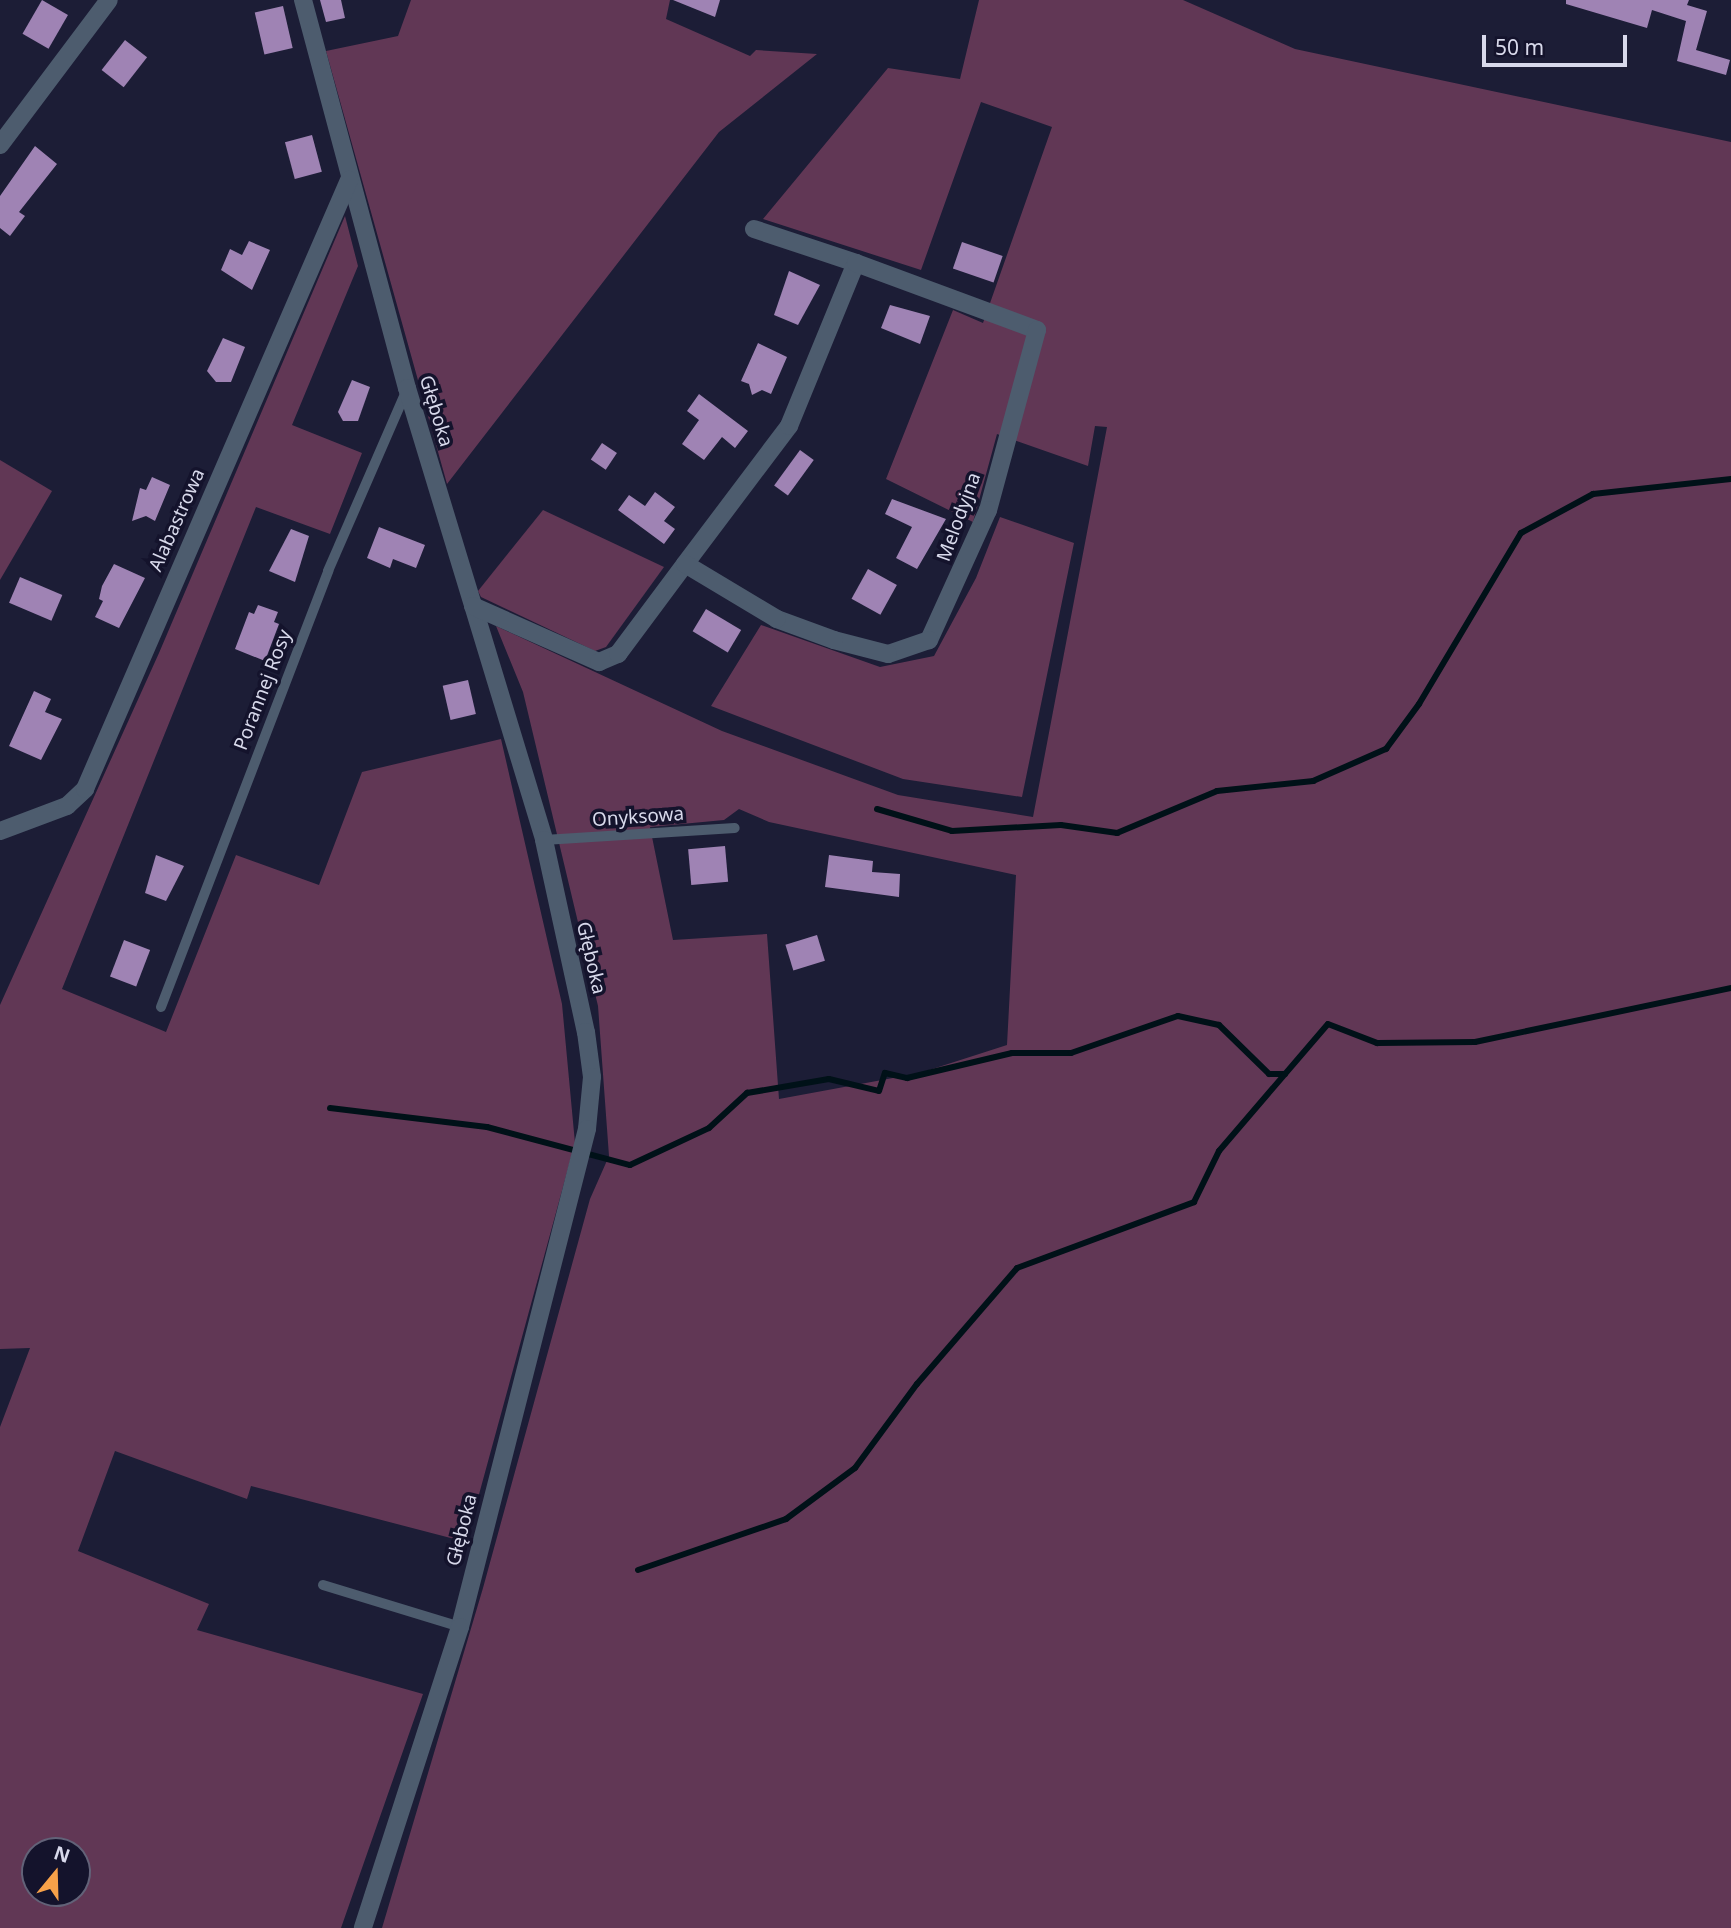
<!DOCTYPE html>
<meta charset="utf-8">
<style>
body{margin:0}
#map{position:relative;width:1731px;height:1928px;overflow:hidden;background:#1c1d36;font-family:"Noto Sans",sans-serif}
div>[style]{position:absolute}
.green>*{inset:0;background:#613755}
.stream>*{height:6px;margin:-3px;padding:0 3px;transform-origin:3px;border-radius:3px;background:#001118}
.building>*{inset:0;background:#9f83b4;transform-origin:0 0}
.service>*{height:10px;margin:-5px;padding:0 5px;transform-origin:5px;border-radius:5px;background:#4d5c6e}
.minor>*{height:18px;margin:-9px;padding:0 9px;transform-origin:9px;border-radius:9px;background:#4d5c6e}
span{translate:-50% -50%;white-space:nowrap;text-align:center;line-height:1.15;-webkit-text-stroke:7px #14132c;paint-order:stroke}
.street-label{font-size:19px;color:#d8d9eb}
.north{position:absolute;left:21px;top:1837px;width:70px;height:70px;box-sizing:border-box;background:#14132c;border:2px solid #626278;border-radius:50%;rotate:19deg;font-size:19px;font-weight:700;line-height:28px;text-align:center;color:#d8d9eb}
.north::after{content:'';display:block;margin:auto;width:24px;height:32px;background:#f7a149;clip-path:polygon(50% 0,100% 100%,50% 72%,0 100%)}
.scale{position:absolute;left:1482px;top:35px;width:145px;height:32px;box-sizing:border-box;border:4px solid #d8d9eb;border-top:0;padding-left:9px;font-size:21px;line-height:24px;white-space:nowrap;color:#d8d9eb;-webkit-text-stroke:5px #14132c;paint-order:stroke}
</style>
<div id="map">
<div class="green">
<div style="clip-path:polygon(411px 0,670px 0,666px 19px,750px 56px,756px 50px,817px 54px,719px 132px,447px 484px,326px 51px,398px 36px)"></div>
<div style="clip-path:polygon(evenodd,979px 0,1183px 0,1295px 49px,1731px 142px,1731px 1928px,382px 1928px,483px 1588px,590px 1199px,609px 1156px,598px 1006px,523px 692px,496px 626px,722px 731px,898px 795px,1033px 817px,1107px 427px,1095px 426px,1088px 466px,997px 434px,973px 522px,886px 479px,953px 310px,983px 323px,1052px 127px,981px 102px,921px 270px,763px 219px,888px 68px,960px 79px,979px 0,739px 809px,769px 822px,1016px 875px,1007px 1045px,920px 1073px,779px 1099px,767px 934px,673px 940px,650px 827px,724px 820px,739px 809px)"></div>
<div style="clip-path:polygon(evenodd,345px 216px,358px 266px,292px 425px,362px 453px,330px 534px,256px 507px,62px 989px,166px 1032px,236px 855px,319px 885px,362px 772px,501px 739px,562px 1004px,575px 1143px,466px 1542px,251px 1486px,247px 1499px,115px 1451px,78px 1551px,209px 1604px,197px 1630px,423px 1694px,341px 1928px,0 1928px,0 1427px,30px 1348px,0 1349px,0 1005px,159px 653px,345px 216px,35px 1851px,77px 1851px,77px 1893px,35px 1893px,35px 1851px)"></div>
<div style="clip-path:polygon(0 460px,52px 491px,0 580px)"></div>
<div style="clip-path:polygon(543px 510px,664px 567px,606px 647px,595px 651px,481px 597px,478px 591px)"></div>
<div style="clip-path:polygon(1000px 517px,1074px 543px,1022px 797px,903px 779px,711px 706px,761px 625px,880px 667px,934px 656px,976px 578px)"></div>
</div>
<div class="stream">
<div style="left:877px;top:809px;width:78px;rotate:16.3deg"></div>
<div style="left:952px;top:831px;width:109px;rotate:-3.2deg"></div>
<div style="left:1061px;top:825px;width:57px;rotate:8.1deg"></div>
<div style="left:1117px;top:833px;width:108px;rotate:-22.8deg"></div>
<div style="left:1217px;top:791px;width:97px;rotate:-5.9deg"></div>
<div style="left:1313px;top:781px;width:80px;rotate:-23.7deg"></div>
<div style="left:1386px;top:749px;width:56px;rotate:-53.7deg"></div>
<div style="left:1419px;top:704px;width:199px;rotate:-59.2deg"></div>
<div style="left:1521px;top:533px;width:82px;rotate:-28.4deg"></div>
<div style="left:1593px;top:494px;width:139px;rotate:-6.2deg"></div>
<div style="left:330px;top:1108px;width:158px;rotate:6.9deg"></div>
<div style="left:487px;top:1127px;width:148px;rotate:14.9deg"></div>
<div style="left:630px;top:1165px;width:87px;rotate:-25.1deg"></div>
<div style="left:709px;top:1128px;width:52px;rotate:-42.6deg"></div>
<div style="left:747px;top:1093px;width:83px;rotate:-9.7deg"></div>
<div style="left:829px;top:1079px;width:51px;rotate:13.5deg"></div>
<div style="left:879px;top:1091px;width:19px;rotate:-72deg"></div>
<div style="left:885px;top:1073px;width:23px;rotate:13deg"></div>
<div style="left:907px;top:1078px;width:108px;rotate:-13.4deg"></div>
<div style="left:1012px;top:1053px;width:59px"></div>
<div style="left:1071px;top:1053px;width:113px;rotate:-19.1deg"></div>
<div style="left:1178px;top:1016px;width:42px;rotate:12.4deg"></div>
<div style="left:1219px;top:1025px;width:70px;rotate:44.4deg"></div>
<div style="left:1269px;top:1074px;width:16px"></div>
<div style="left:638px;top:1570px;width:157px;rotate:-19deg"></div>
<div style="left:786px;top:1519px;width:86px;rotate:-36.5deg"></div>
<div style="left:855px;top:1468px;width:104px;rotate:-53.6deg"></div>
<div style="left:917px;top:1384px;width:153px;rotate:-49.2deg"></div>
<div style="left:1017px;top:1268px;width:189px;rotate:-20.4deg"></div>
<div style="left:1194px;top:1202px;width:57px;rotate:-63.9deg"></div>
<div style="left:1219px;top:1151px;width:167px;rotate:-49.4deg"></div>
<div style="left:1328px;top:1024px;width:53px;rotate:21.2deg"></div>
<div style="left:1377px;top:1043px;width:98px;rotate:-0.6deg"></div>
<div style="left:1475px;top:1042px;width:262px;rotate:-11.9deg"></div>
</div>
<div class="building">
<div style="left:42px;top:0;width:30px;height:39px;rotate:30deg"></div>
<div style="clip-path:polygon(320px 0,341px 0,345px 18px,326px 22px)"></div>
<div style="clip-path:polygon(673px 0,720px 0,715px 17px)"></div>
<div style="clip-path:polygon(1566px 0,1689px 0,1687px 5px,1707px 11px,1696px 50px,1730px 60px,1726px 75px,1677px 61px,1686px 21px,1652px 10px,1647px 28px,1566px 4px)"></div>
<div style="left:283px;top:6px;width:43px;height:29px;rotate:77deg"></div>
<div style="left:125px;top:40px;width:28px;height:38px;rotate:38deg"></div>
<div style="left:312px;top:135px;width:38px;height:28px;rotate:75deg"></div>
<div style="clip-path:polygon(35px 146px,57px 164px,19px 212px,25px 216px,10px 236px,0 228px,0 196px)"></div>
<div style="clip-path:polygon(249px 241px,270px 250px,252px 290px,221px 270px,230px 249px,242px 255px)"></div>
<div style="left:962px;top:242px;width:43px;height:28px;rotate:19deg"></div>
<div style="clip-path:polygon(789px 271px,820px 285px,798px 325px,774px 315px)"></div>
<div style="clip-path:polygon(890px 305px,930px 316px,920px 344px,881px 328px)"></div>
<div style="clip-path:polygon(223px 338px,245px 347px,231px 382px,216px 382px,207px 371px)"></div>
<div style="clip-path:polygon(758px 343px,787px 357px,771px 394px,762px 390px,752px 395px,749px 384px,741px 381px)"></div>
<div style="clip-path:polygon(352px 380px,370px 387px,358px 421px,343px 421px,338px 412px)"></div>
<div style="clip-path:polygon(699px 394px,748px 431px,735px 448px,722px 437px,704px 460px,682px 444px,699px 420px,687px 411px)"></div>
<div style="left:602px;top:443px;width:18px;height:20px;rotate:34deg"></div>
<div style="left:800px;top:450px;width:17px;height:44px;rotate:36deg"></div>
<div style="clip-path:polygon(152px 477px,170px 485px,155px 521px,146px 516px,132px 521px,140px 488px,146px 490px)"></div>
<div style="clip-path:polygon(655px 492px,675px 507px,664px 521px,675px 529px,664px 544px,618px 510px,629px 495px,645px 506px)"></div>
<div style="clip-path:polygon(892px 499px,946px 519px,917px 569px,896px 558px,912px 527px,885px 514px)"></div>
<div style="clip-path:polygon(379px 527px,425px 545px,416px 568px,393px 559px,390px 568px,367px 558px)"></div>
<div style="clip-path:polygon(291px 529px,309px 536px,295px 582px,269px 571px)"></div>
<div style="clip-path:polygon(114px 564px,145px 578px,119px 628px,95px 617px,103px 601px,99px 599px,102px 586px)"></div>
<div style="left:868px;top:569px;width:33px;height:34px;rotate:29deg"></div>
<div style="left:20px;top:577px;width:46px;height:28px;rotate:23deg"></div>
<div style="clip-path:polygon(258px 605px,278px 612px,274px 622px,279px 624px,265px 661px,235px 649px,249px 612px,254px 614px)"></div>
<div style="left:706px;top:609px;width:41px;height:26px;rotate:31deg"></div>
<div style="left:468px;top:680px;width:35px;height:26px;rotate:77deg"></div>
<div style="clip-path:polygon(34px 691px,51px 699px,45px 712px,62px 719px,41px 760px,9px 746px)"></div>
<div style="left:725px;top:846px;width:36px;height:37px;rotate:85deg"></div>
<div style="clip-path:polygon(156px 855px,184px 866px,166px 901px,145px 893px)"></div>
<div style="clip-path:polygon(829px 855px,873px 861px,872px 872px,900px 874px,899px 897px,825px 887px)"></div>
<div style="left:817px;top:935px;width:27px;height:33px;rotate:73deg"></div>
<div style="left:124px;top:940px;width:28px;height:39px;rotate:21deg"></div>
</div>
<div class="service">
<div style="left:544px;top:840px;width:191px;rotate:-3.6deg"></div>
<div style="left:161px;top:1007px;width:467px;rotate:-69deg"></div>
<div style="left:328px;top:571px;width:198px;rotate:-66.5deg"></div>
<div style="left:323px;top:1585px;width:143px;rotate:17deg"></div>
</div>
<div class="minor">
<div style="left:303px;top:0;width:402px;rotate:75deg"></div>
<div style="left:407px;top:388px;width:472px;rotate:73.1deg"></div>
<div style="left:544px;top:840px;width:197px;rotate:77.7deg"></div>
<div style="left:586px;top:1032px;width:45px;rotate:82.4deg"></div>
<div style="left:592px;top:1077px;width:52px;rotate:95.5deg"></div>
<div style="left:587px;top:1129px;width:514px;rotate:104.31deg"></div>
<div style="left:460px;top:1627px;width:316px;rotate:107.9deg"></div>
<div style="left:0;top:145px;width:181px;rotate:-53.1deg"></div>
<div style="left:754px;top:229px;width:108px;rotate:18.4deg"></div>
<div style="left:473px;top:606px;width:138px;rotate:24deg"></div>
<div style="left:599px;top:662px;width:21px;rotate:-23deg"></div>
<div style="left:618px;top:654px;width:112px;rotate:-53.3deg"></div>
<div style="left:685px;top:564px;width:173px;rotate:-53deg"></div>
<div style="left:789px;top:426px;width:176px;rotate:-67.7deg"></div>
<div style="left:856px;top:263px;width:193px;rotate:20.3deg"></div>
<div style="left:1037px;top:330px;width:187px;rotate:105.2deg"></div>
<div style="left:988px;top:510px;width:143px;rotate:114.4deg"></div>
<div style="left:929px;top:640px;width:43px;rotate:161.1deg"></div>
<div style="left:888px;top:654px;width:56px;rotate:-165.5deg"></div>
<div style="left:834px;top:640px;width:61px;rotate:-159.8deg"></div>
<div style="left:777px;top:619px;width:107px;rotate:-149.1deg"></div>
<div style="left:0;top:831px;width:72px;rotate:-20.5deg"></div>
<div style="left:67px;top:806px;width:25px;rotate:-43deg"></div>
<div style="left:85px;top:789px;width:664px;rotate:-66.56deg"></div>
</div>
<div class="street-label">
<span style="left:436px;top:411px;rotate:73deg">Głęboka</span>
<span style="left:959px;top:517px;rotate:-70deg">Melodyjna</span>
<span style="left:177px;top:520px;rotate:-66deg">Alabastrowa</span>
<span style="left:263px;top:690px;rotate:-69deg">Porannej Rosy</span>
<span style="left:638px;top:817px;rotate:-4deg">Onyksowa</span>
<span style="left:591px;top:958px;rotate:77deg">Głęboka</span>
<span style="left:462px;top:1530px;rotate:-76deg">Głęboka</span>
</div>
<div class="north">N</div>
<div class="scale">50 m</div>
</div>
